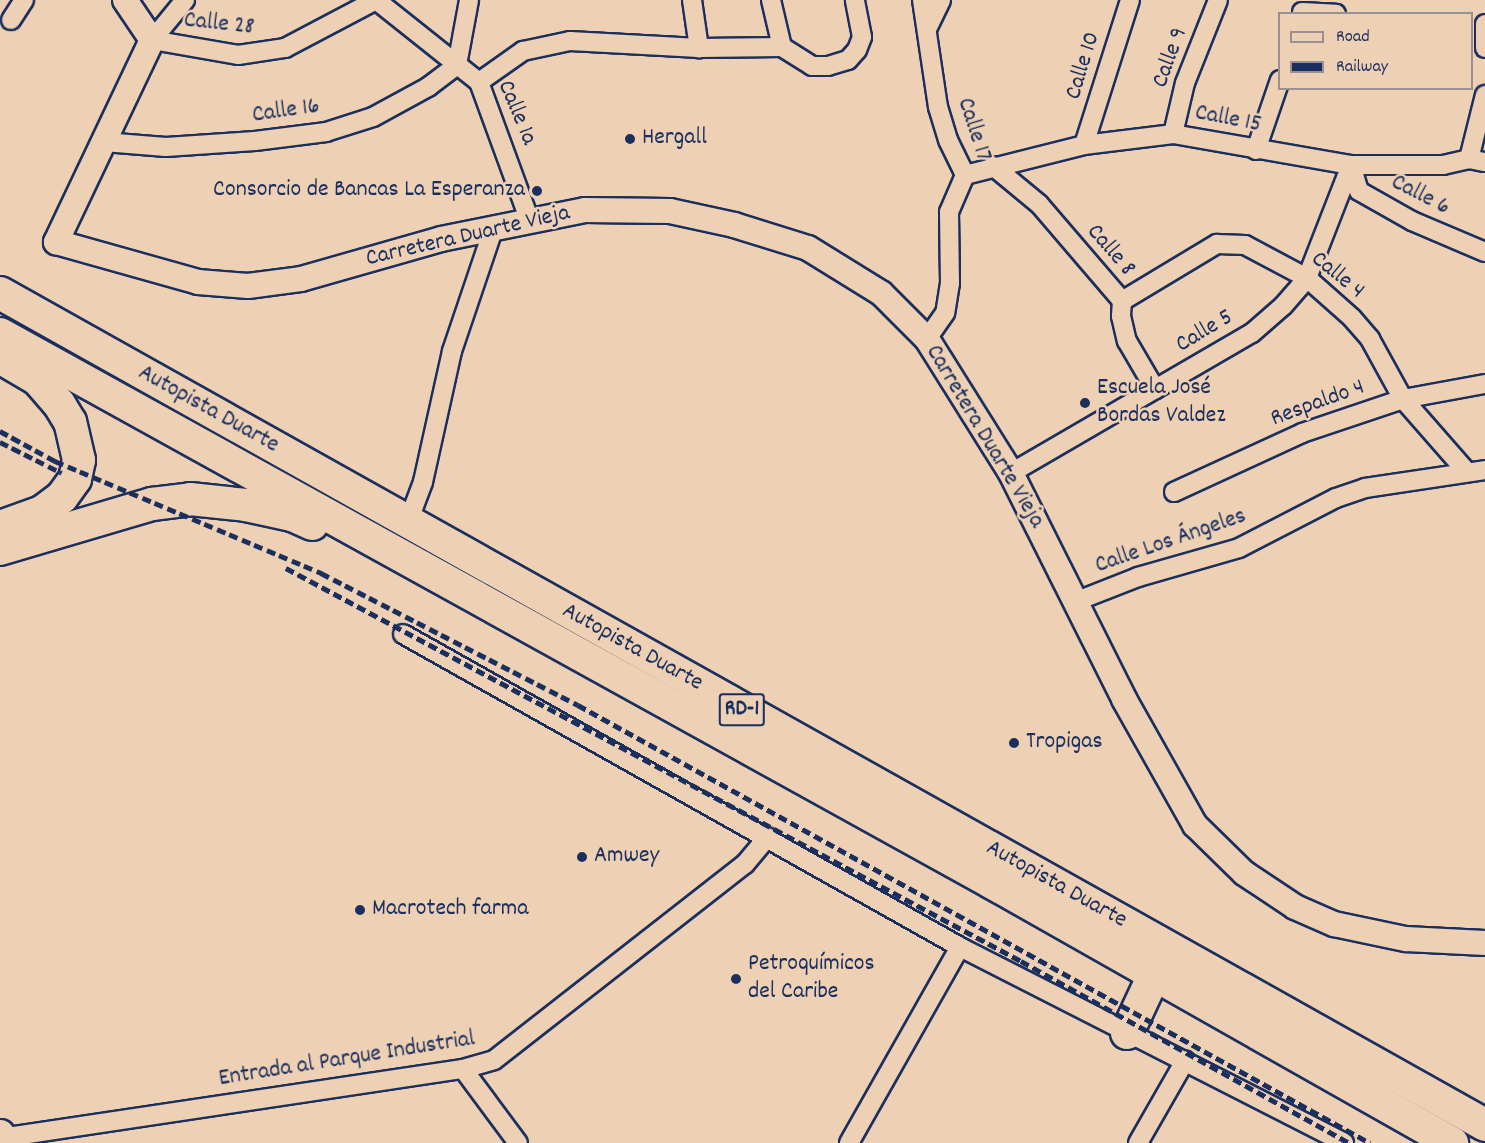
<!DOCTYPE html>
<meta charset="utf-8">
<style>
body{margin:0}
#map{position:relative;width:1485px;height:1143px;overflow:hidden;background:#eed1b4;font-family:Dekko,sans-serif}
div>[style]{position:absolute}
.roads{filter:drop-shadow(2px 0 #1b2f5e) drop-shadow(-2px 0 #1b2f5e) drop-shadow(0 2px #1b2f5e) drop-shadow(0 -2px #1b2f5e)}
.minor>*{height:18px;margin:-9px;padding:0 9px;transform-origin:9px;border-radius:9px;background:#eed1b4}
.secondary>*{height:24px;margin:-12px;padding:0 12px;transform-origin:12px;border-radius:12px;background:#eed1b4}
.primary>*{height:27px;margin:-13.5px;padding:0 13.5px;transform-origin:13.5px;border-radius:13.5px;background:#eed1b4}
.motorway>*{height:32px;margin:-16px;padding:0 16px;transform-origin:16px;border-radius:16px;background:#eed1b4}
.rail>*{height:4.5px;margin-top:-2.25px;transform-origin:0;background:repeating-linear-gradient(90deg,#1b2f5e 0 9px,transparent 0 13.5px)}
.dots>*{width:16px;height:16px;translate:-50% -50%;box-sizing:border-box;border:3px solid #eed1b4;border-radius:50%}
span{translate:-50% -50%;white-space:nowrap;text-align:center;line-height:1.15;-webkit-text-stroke:5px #eed1b4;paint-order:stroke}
.shield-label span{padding:2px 4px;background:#eed1b4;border:2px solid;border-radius:4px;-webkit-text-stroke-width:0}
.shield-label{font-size:22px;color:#1b2f5e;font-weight:700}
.street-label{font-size:24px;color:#1b2f5e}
.poi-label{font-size:24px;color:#1b2f5e}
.left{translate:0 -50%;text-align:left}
.right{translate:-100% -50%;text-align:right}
.legend{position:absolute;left:1278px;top:12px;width:195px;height:78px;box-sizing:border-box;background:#eed1b4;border:2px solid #9a9092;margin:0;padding:8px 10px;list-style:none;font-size:18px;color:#1b2f5e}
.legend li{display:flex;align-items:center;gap:12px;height:30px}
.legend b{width:30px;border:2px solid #9a9092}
</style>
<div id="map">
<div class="roads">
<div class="minor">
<div style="left:185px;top:0;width:52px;rotate:129.5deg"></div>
<div style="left:152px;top:40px;width:87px;rotate:9.9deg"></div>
<div style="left:238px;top:55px;width:48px;rotate:-8.5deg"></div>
<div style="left:285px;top:48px;width:103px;rotate:-27.8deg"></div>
<div style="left:376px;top:0;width:132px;rotate:38.5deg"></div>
<div style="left:479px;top:82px;width:146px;rotate:69.9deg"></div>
<div style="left:692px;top:0;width:49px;rotate:81.7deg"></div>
<div style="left:771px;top:0;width:48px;rotate:76.8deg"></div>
<div style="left:922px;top:0;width:108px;rotate:81.5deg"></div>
<div style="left:938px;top:107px;width:34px;rotate:73deg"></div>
<div style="left:948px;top:140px;width:39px;rotate:64deg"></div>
<div style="left:965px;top:175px;width:40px;rotate:113.4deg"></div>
<div style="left:949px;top:212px;width:71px;rotate:89.2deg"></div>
<div style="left:950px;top:283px;width:30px;rotate:99deg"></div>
<div style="left:945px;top:313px;width:32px;rotate:125deg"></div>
<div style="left:1302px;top:12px;width:34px;rotate:3deg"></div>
<div style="left:11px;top:20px;width:24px;rotate:-57deg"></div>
<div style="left:1485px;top:24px;width:24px;rotate:90deg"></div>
<div style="left:928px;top:27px;width:30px;rotate:-64deg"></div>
<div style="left:479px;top:82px;width:54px;rotate:-35.2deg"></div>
<div style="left:523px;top:51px;width:48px;rotate:-12deg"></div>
<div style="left:570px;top:41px;width:129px;rotate:3.1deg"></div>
<div style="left:699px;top:48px;width:83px;rotate:-0.7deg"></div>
<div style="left:782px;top:47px;width:36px;rotate:32deg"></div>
<div style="left:812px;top:66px;width:16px"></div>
<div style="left:828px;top:66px;width:21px;rotate:-17deg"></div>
<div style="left:848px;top:60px;width:13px;rotate:-48deg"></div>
<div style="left:857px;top:50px;width:14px;rotate:-69deg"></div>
<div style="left:862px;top:37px;width:38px;rotate:-101deg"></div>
<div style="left:1173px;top:134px;width:52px;rotate:-76.8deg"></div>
<div style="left:1185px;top:83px;width:89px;rotate:-68.3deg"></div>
<div style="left:104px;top:142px;width:62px;rotate:4.6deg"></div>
<div style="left:166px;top:147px;width:89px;rotate:-3.9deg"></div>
<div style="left:255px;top:141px;width:72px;rotate:-7.2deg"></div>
<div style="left:326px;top:132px;width:49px;rotate:-17.7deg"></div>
<div style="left:373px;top:117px;width:63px;rotate:-28.6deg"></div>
<div style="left:428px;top:87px;width:36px;rotate:-37deg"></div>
<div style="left:457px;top:65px;width:66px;rotate:-79.5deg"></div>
<div style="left:1084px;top:145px;width:152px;rotate:-72.4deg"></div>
<div style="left:1256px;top:150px;width:74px;rotate:-71.1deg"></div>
<div style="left:1469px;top:159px;width:66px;rotate:-76deg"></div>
<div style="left:1351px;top:165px;width:27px;rotate:73deg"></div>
<div style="left:1359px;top:191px;width:61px;rotate:29.5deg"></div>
<div style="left:1412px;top:221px;width:79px;rotate:23deg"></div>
<div style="left:993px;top:166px;width:60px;rotate:39.6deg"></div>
<div style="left:1039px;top:204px;width:128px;rotate:49.4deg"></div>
<div style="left:1122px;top:301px;width:15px;rotate:94deg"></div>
<div style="left:1121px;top:316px;width:26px;rotate:77deg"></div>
<div style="left:1127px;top:341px;width:56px;rotate:59.7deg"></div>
<div style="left:965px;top:175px;width:123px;rotate:-14.1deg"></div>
<div style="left:1084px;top:145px;width:90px;rotate:-7deg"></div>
<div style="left:1173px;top:134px;width:181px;rotate:9.9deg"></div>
<div style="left:1351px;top:165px;width:92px"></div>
<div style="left:1443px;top:165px;width:27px;rotate:-13deg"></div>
<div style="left:1469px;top:159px;width:16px;rotate:11deg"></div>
<div style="left:1122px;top:301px;width:111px;rotate:-31deg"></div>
<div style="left:1217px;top:244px;width:28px;rotate:2deg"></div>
<div style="left:1245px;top:245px;width:70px;rotate:28deg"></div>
<div style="left:1307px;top:278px;width:60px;rotate:41.6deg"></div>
<div style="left:1352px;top:318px;width:28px;rotate:49deg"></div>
<div style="left:1370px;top:339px;width:68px;rotate:61.2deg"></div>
<div style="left:1403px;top:399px;width:97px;rotate:48.8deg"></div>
<div style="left:1011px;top:473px;width:279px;rotate:-30.2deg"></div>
<div style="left:1252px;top:333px;width:41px;rotate:-41.1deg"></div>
<div style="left:1283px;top:306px;width:37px;rotate:-49deg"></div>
<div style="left:1307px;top:278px;width:121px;rotate:-68.7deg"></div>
<div style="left:1174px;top:492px;width:141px;rotate:-24.7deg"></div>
<div style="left:1302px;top:433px;width:107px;rotate:-18.6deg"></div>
<div style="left:1403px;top:399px;width:83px;rotate:-10.4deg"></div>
<div style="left:408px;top:522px;width:43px;rotate:-69.4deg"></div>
<div style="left:423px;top:482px;width:134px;rotate:-77.5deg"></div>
<div style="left:452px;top:351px;width:131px;rotate:-71.3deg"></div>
<div style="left:1077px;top:601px;width:66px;rotate:-21.5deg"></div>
<div style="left:1138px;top:577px;width:105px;rotate:-16deg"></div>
<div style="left:1239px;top:548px;width:109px;rotate:-27.3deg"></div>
<div style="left:1336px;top:498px;width:31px;rotate:-19deg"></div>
<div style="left:1365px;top:488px;width:121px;rotate:-8.5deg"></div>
<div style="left:403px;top:634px;width:639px;rotate:29.33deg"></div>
<div style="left:960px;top:947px;width:431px;rotate:27deg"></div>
<div style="left:463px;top:1069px;width:92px;rotate:53.4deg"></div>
<div style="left:1px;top:1138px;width:467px;rotate:-8.5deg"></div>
<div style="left:463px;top:1069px;width:32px;rotate:-16deg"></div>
<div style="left:494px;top:1060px;width:318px;rotate:-38deg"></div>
<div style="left:745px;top:864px;width:35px;rotate:-50deg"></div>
<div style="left:849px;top:1143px;width:225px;rotate:-60.5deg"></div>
<div style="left:1138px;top:1143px;width:95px;rotate:-60.2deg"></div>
</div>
<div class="secondary">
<div style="left:125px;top:0;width:48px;rotate:56deg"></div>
<div style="left:152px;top:40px;width:224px;rotate:115.4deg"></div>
<div style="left:56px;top:242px;width:148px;rotate:15.7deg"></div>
<div style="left:198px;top:282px;width:50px;rotate:4.6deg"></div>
<div style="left:248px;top:286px;width:53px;rotate:-7.5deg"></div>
<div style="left:301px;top:279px;width:146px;rotate:-15.9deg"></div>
<div style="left:441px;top:239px;width:147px;rotate:-11.4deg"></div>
<div style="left:585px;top:210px;width:85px;rotate:0.7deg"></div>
<div style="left:670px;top:211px;width:66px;rotate:12.3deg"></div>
<div style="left:734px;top:225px;width:77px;rotate:17.3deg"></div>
<div style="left:808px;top:248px;width:86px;rotate:31.7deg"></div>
<div style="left:881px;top:293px;width:65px;rotate:45deg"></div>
<div style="left:927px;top:339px;width:158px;rotate:57.9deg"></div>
<div style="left:1011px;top:473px;width:253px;rotate:63.4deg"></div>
<div style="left:1124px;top:699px;width:145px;rotate:60.6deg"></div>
<div style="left:1195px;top:825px;width:69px;rotate:44.4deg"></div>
<div style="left:1244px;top:873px;width:61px;rotate:33.7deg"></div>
<div style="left:1295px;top:907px;width:43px;rotate:23.6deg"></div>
<div style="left:1334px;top:924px;width:74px;rotate:11.8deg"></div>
<div style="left:1406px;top:939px;width:79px;rotate:2.9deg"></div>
</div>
<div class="primary">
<div style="left:0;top:1133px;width:10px;rotate:79deg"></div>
</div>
<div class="motorway">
<div style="left:0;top:293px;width:1702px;rotate:29.26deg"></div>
<div style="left:0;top:334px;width:1132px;rotate:28.94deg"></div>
<div style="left:991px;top:882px;width:530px;rotate:29.52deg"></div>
<div style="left:0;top:527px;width:45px;rotate:-19.7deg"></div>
<div style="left:42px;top:512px;width:25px;rotate:-37deg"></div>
<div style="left:62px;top:497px;width:22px;rotate:-54deg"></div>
<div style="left:75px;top:479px;width:19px;rotate:-78deg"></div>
<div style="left:79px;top:460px;width:39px;rotate:-103deg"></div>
<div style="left:70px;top:422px;width:21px;rotate:-121deg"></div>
<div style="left:59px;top:404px;width:33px;rotate:-131deg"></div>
<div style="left:37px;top:379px;width:42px;rotate:-149.7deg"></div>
<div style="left:0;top:549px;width:159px;rotate:-16.5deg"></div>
<div style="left:152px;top:504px;width:38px;rotate:-7deg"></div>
<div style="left:190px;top:499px;width:56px;rotate:6.1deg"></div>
<div style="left:246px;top:505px;width:47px;rotate:12.3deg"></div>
<div style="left:292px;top:515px;width:22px;rotate:24deg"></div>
<div style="left:1127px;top:1033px;width:64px;rotate:-65deg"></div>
</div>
</div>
<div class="rail">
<div style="left:0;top:431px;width:63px;rotate:28.6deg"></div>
<div style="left:55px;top:461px;width:289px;rotate:22.8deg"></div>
<div style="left:321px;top:573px;width:289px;rotate:27.2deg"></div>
<div style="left:578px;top:705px;width:905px;rotate:28.94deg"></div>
<div style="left:0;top:442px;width:69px;rotate:26.6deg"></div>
<div style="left:286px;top:568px;width:833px;rotate:28.13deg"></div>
<div style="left:1021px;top:961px;width:375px;rotate:29deg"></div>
</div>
<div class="dots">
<div style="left:630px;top:139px;background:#1b2f5e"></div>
<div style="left:537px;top:191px;background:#1b2f5e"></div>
<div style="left:1085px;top:403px;background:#1b2f5e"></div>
<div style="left:1014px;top:743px;background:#1b2f5e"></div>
<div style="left:582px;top:857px;background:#1b2f5e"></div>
<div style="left:360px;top:910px;background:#1b2f5e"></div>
<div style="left:736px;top:979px;background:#1b2f5e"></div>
</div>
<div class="shield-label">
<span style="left:742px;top:710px">RD-1</span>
</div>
<div class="street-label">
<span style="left:219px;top:25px;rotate:6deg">Calle 28</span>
<span style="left:1171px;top:58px;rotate:-70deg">Calle 9</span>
<span style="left:1084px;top:66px;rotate:-73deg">Calle 10</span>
<span style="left:286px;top:112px;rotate:-8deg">Calle 16</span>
<span style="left:516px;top:113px;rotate:67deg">Calle 1a</span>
<span style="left:1228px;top:120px;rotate:11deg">Calle 15</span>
<span style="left:973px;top:130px;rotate:72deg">Calle 17</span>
<span style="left:1420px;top:196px;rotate:27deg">Calle 6</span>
<span style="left:468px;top:237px;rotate:-13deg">Carretera Duarte Vieja</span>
<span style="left:1110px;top:251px;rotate:49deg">Calle 8</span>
<span style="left:1337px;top:276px;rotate:39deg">Calle 4</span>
<span style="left:1205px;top:332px;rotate:-31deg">Calle 5</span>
<span style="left:1318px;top:404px;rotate:-20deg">Respaldo 4</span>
<span style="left:208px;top:410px;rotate:29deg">Autopista Duarte</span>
<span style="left:984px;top:437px;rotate:59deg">Carretera Duarte Vieja</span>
<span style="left:1171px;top:542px;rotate:-19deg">Calle Los Ángeles</span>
<span style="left:632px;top:648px;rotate:29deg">Autopista Duarte</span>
<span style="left:1056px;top:885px;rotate:29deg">Autopista Duarte</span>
<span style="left:347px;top:1060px;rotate:-9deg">Entrada al Parque Industrial</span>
</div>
<div class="poi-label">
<span class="left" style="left:642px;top:139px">Hergall</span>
<span class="right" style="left:525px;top:191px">Consorcio de Bancas La Esperanza</span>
<span class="left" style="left:1097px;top:403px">Escuela José<br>Bordas Valdez</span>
<span class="left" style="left:1026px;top:743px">Tropigas</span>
<span class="left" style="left:594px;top:857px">Amwey</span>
<span class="left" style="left:372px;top:910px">Macrotech farma</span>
<span class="left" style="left:748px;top:979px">Petroquímicos<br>del Caribe</span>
</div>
<ul class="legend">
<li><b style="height:8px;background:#eed1b4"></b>Road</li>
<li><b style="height:8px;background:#1b2f5e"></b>Railway</li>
</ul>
</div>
